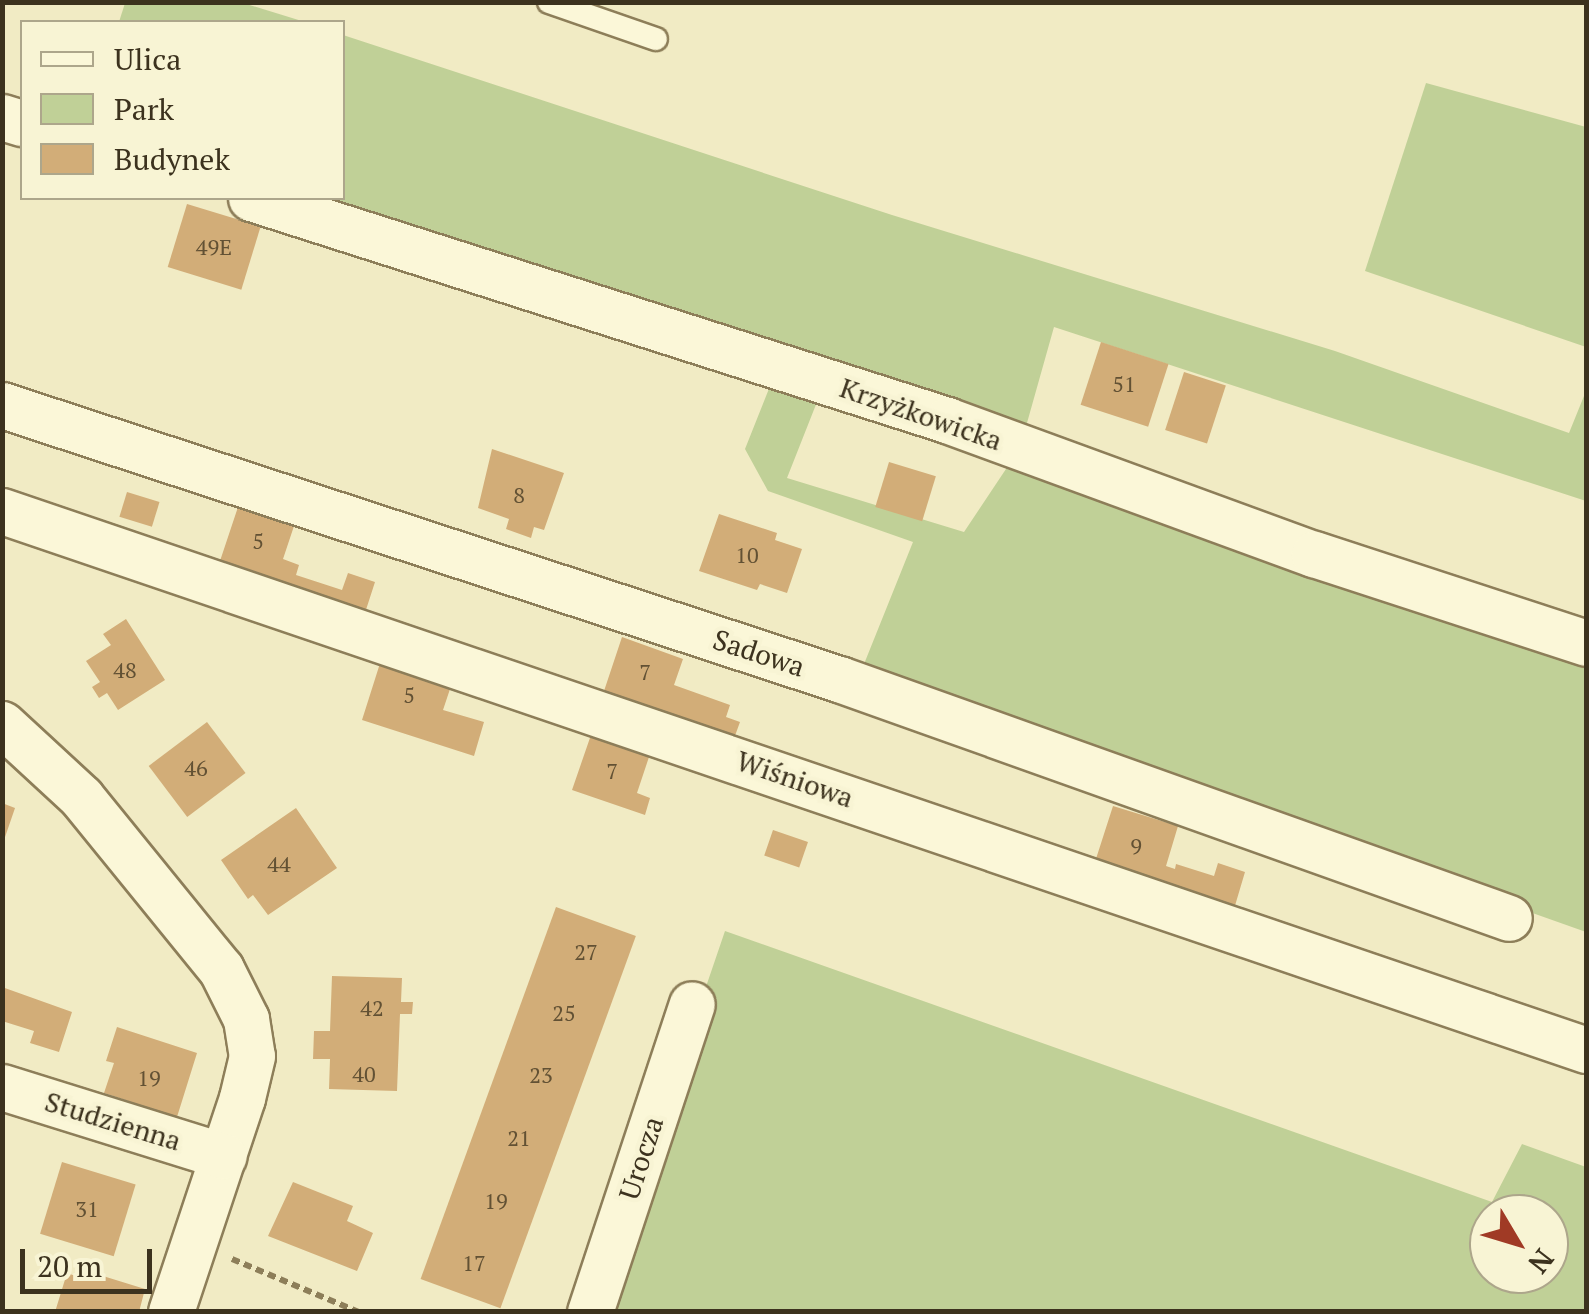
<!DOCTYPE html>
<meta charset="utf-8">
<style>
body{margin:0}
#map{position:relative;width:1589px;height:1314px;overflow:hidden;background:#f1ebc4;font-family:"PT Serif",serif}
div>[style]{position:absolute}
.green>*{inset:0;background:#c0d097}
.building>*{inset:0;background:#d2ad78;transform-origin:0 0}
.path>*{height:6px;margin-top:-3px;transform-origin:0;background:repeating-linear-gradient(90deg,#8d7e59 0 8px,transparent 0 13px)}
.roads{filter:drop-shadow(2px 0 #8d7e59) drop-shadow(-2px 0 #8d7e59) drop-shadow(0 2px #8d7e59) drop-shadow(0 -2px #8d7e59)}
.service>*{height:22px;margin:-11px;padding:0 11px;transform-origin:11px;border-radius:11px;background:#fbf7d8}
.minor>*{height:45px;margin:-22.5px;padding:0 22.5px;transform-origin:22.5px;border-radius:22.5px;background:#fbf7d8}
span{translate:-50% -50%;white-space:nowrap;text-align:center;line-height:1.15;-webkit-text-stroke:9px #f8f4d4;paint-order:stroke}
.number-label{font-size:22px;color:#625134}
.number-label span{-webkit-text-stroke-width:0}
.street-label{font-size:28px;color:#3c321e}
.frame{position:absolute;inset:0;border:5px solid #3c321e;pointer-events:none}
.legend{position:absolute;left:20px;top:20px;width:325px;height:180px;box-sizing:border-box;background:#f8f4d4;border:2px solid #ada68b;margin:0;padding:12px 18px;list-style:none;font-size:30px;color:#3c321e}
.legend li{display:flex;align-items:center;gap:20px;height:50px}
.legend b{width:50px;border:2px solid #ada68b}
.north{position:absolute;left:1469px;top:1194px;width:100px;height:100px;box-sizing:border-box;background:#f8f4d4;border:2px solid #ada68b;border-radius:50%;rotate:128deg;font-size:28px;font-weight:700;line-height:40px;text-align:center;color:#3c321e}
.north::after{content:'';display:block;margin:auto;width:35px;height:45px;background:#a03a25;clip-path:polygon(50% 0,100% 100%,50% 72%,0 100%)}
.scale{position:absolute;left:20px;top:1249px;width:132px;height:45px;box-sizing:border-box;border:5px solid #3c321e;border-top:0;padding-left:12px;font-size:30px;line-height:35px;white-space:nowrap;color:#3c321e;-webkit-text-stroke:8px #f8f4d4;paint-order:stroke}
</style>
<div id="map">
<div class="green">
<div style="clip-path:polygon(125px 3px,243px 3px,305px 22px,119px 22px)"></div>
<div style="clip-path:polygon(343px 35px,892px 215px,1335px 351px,1569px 433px,1586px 391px,1586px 501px,1054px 327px,1025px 430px,830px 369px,787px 478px,964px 532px,1014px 457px,1586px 644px,1586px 932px,860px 674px,913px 542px,768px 491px,745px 449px,782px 356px,294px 198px,342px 198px)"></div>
<div style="clip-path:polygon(1426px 83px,1586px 127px,1586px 347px,1365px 271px)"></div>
<div style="clip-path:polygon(evenodd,725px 931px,1492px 1202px,1522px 1144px,1586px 1167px,1586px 1311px,595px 1312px,725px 931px,1489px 1214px,1549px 1214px,1549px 1274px,1489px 1274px,1489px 1214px)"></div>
</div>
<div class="building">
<div style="left:187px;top:204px;width:77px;height:66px;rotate:17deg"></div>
<div style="left:1101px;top:342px;width:71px;height:66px;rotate:18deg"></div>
<div style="left:1184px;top:372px;width:44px;height:61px;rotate:18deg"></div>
<div style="clip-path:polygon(492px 449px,564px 473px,544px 530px,534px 527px,531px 538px,506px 529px,509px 519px,478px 508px)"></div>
<div style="left:889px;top:462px;width:49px;height:47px;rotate:17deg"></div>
<div style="left:127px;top:492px;width:34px;height:26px;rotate:17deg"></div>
<div style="clip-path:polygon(239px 504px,295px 523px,283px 559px,299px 565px,296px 575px,342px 590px,348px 573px,375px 582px,363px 619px,273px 589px,276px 580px,220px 561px)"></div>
<div style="clip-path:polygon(719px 514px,777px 533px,775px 540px,802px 549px,787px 593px,760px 584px,757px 590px,699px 571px)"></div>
<div style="clip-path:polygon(126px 619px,165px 680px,118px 710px,107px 693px,99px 698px,92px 687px,100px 682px,86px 661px,111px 645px,103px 634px)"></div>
<div style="clip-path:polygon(622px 637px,683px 659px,674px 685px,730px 705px,726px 717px,740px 722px,732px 744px,601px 700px)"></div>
<div style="clip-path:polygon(382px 657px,453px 680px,443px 710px,484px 722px,474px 756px,362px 720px)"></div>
<div style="left:207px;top:722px;width:64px;height:73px;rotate:53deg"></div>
<div style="clip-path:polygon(592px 732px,651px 751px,637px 793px,650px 798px,645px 815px,572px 790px)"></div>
<div style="clip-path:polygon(2px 803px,15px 808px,3px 843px,2px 843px)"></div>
<div style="clip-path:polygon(1113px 806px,1178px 826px,1166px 866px,1175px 869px,1176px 864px,1214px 876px,1218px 863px,1245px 872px,1234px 909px,1094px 865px)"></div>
<div style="clip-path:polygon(296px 808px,337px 868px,268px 915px,253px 895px,248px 899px,221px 860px)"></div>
<div style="left:773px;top:830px;width:37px;height:27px;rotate:19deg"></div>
<div style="left:556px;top:907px;width:85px;height:396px;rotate:20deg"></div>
<div style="clip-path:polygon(332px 976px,402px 978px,401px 1002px,413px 1002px,412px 1014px,400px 1014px,397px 1091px,329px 1089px,330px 1059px,313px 1059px,314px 1031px,330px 1031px)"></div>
<div style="clip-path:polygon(2px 987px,72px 1012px,59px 1052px,30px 1043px,34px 1031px,2px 1021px)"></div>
<div style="clip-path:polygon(117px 1027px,197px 1053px,177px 1117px,104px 1093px,114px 1063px,106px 1061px)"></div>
<div style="left:62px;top:1162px;width:77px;height:75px;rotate:17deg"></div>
<div style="clip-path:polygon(293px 1182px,353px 1206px,347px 1221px,373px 1233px,357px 1271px,268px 1236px)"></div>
<div style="clip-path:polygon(90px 1272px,145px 1289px,139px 1312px,55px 1312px,67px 1273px,87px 1280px)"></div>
</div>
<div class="path">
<div style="left:232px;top:1259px;width:138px;rotate:22.7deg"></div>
</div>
<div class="roads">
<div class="service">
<div style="left:549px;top:2px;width:113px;rotate:19.1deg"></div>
</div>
<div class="minor">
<div style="left:2px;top:117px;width:21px;rotate:17deg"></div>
<div style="left:251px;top:198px;width:731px;rotate:17.69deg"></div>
<div style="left:947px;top:420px;width:391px;rotate:20.1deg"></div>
<div style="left:1314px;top:554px;width:286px;rotate:18.1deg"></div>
<div style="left:2px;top:405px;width:881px;rotate:18.13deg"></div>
<div style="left:839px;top:679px;width:711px;rotate:19.63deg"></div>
<div style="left:2px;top:511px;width:1673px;rotate:18.79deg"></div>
<div style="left:2px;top:724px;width:108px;rotate:42.7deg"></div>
<div style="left:81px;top:797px;width:222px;rotate:50.9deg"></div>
<div style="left:221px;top:969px;width:56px;rotate:63.4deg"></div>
<div style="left:246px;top:1019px;width:37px;rotate:81deg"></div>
<div style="left:252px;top:1056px;width:43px;rotate:103.4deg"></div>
<div style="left:242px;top:1098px;width:225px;rotate:108.4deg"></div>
<div style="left:2px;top:1087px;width:232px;rotate:17.3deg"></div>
<div style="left:590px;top:1312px;width:324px;rotate:-71.7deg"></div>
</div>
</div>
<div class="number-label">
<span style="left:214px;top:247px">49E</span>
<span style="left:1124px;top:384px">51</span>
<span style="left:519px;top:495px">8</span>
<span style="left:258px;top:541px">5</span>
<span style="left:747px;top:555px">10</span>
<span style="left:125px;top:670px">48</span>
<span style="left:645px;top:672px">7</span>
<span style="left:409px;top:695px">5</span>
<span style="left:196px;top:768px">46</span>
<span style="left:612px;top:771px">7</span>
<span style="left:1136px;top:846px">9</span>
<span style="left:279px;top:864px">44</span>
<span style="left:586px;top:952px">27</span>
<span style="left:372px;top:1008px">42</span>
<span style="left:564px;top:1013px">25</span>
<span style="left:364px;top:1074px">40</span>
<span style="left:541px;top:1075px">23</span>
<span style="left:149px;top:1078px">19</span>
<span style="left:519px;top:1138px">21</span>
<span style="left:496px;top:1201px">19</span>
<span style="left:87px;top:1209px">31</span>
<span style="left:474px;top:1263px">17</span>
</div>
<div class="street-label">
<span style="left:921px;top:414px;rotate:19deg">Krzyżkowicka</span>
<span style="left:759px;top:653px;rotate:18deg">Sadowa</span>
<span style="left:795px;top:779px;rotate:19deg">Wiśniowa</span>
<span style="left:113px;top:1121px;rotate:17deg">Studzienna</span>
<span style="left:641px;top:1158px;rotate:-72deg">Urocza</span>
</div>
<div class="frame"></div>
<ul class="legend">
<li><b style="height:12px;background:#fbf7d8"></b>Ulica</li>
<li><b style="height:28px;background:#c0d097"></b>Park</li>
<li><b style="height:28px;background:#d2ad78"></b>Budynek</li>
</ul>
<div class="north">N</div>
<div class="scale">20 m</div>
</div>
